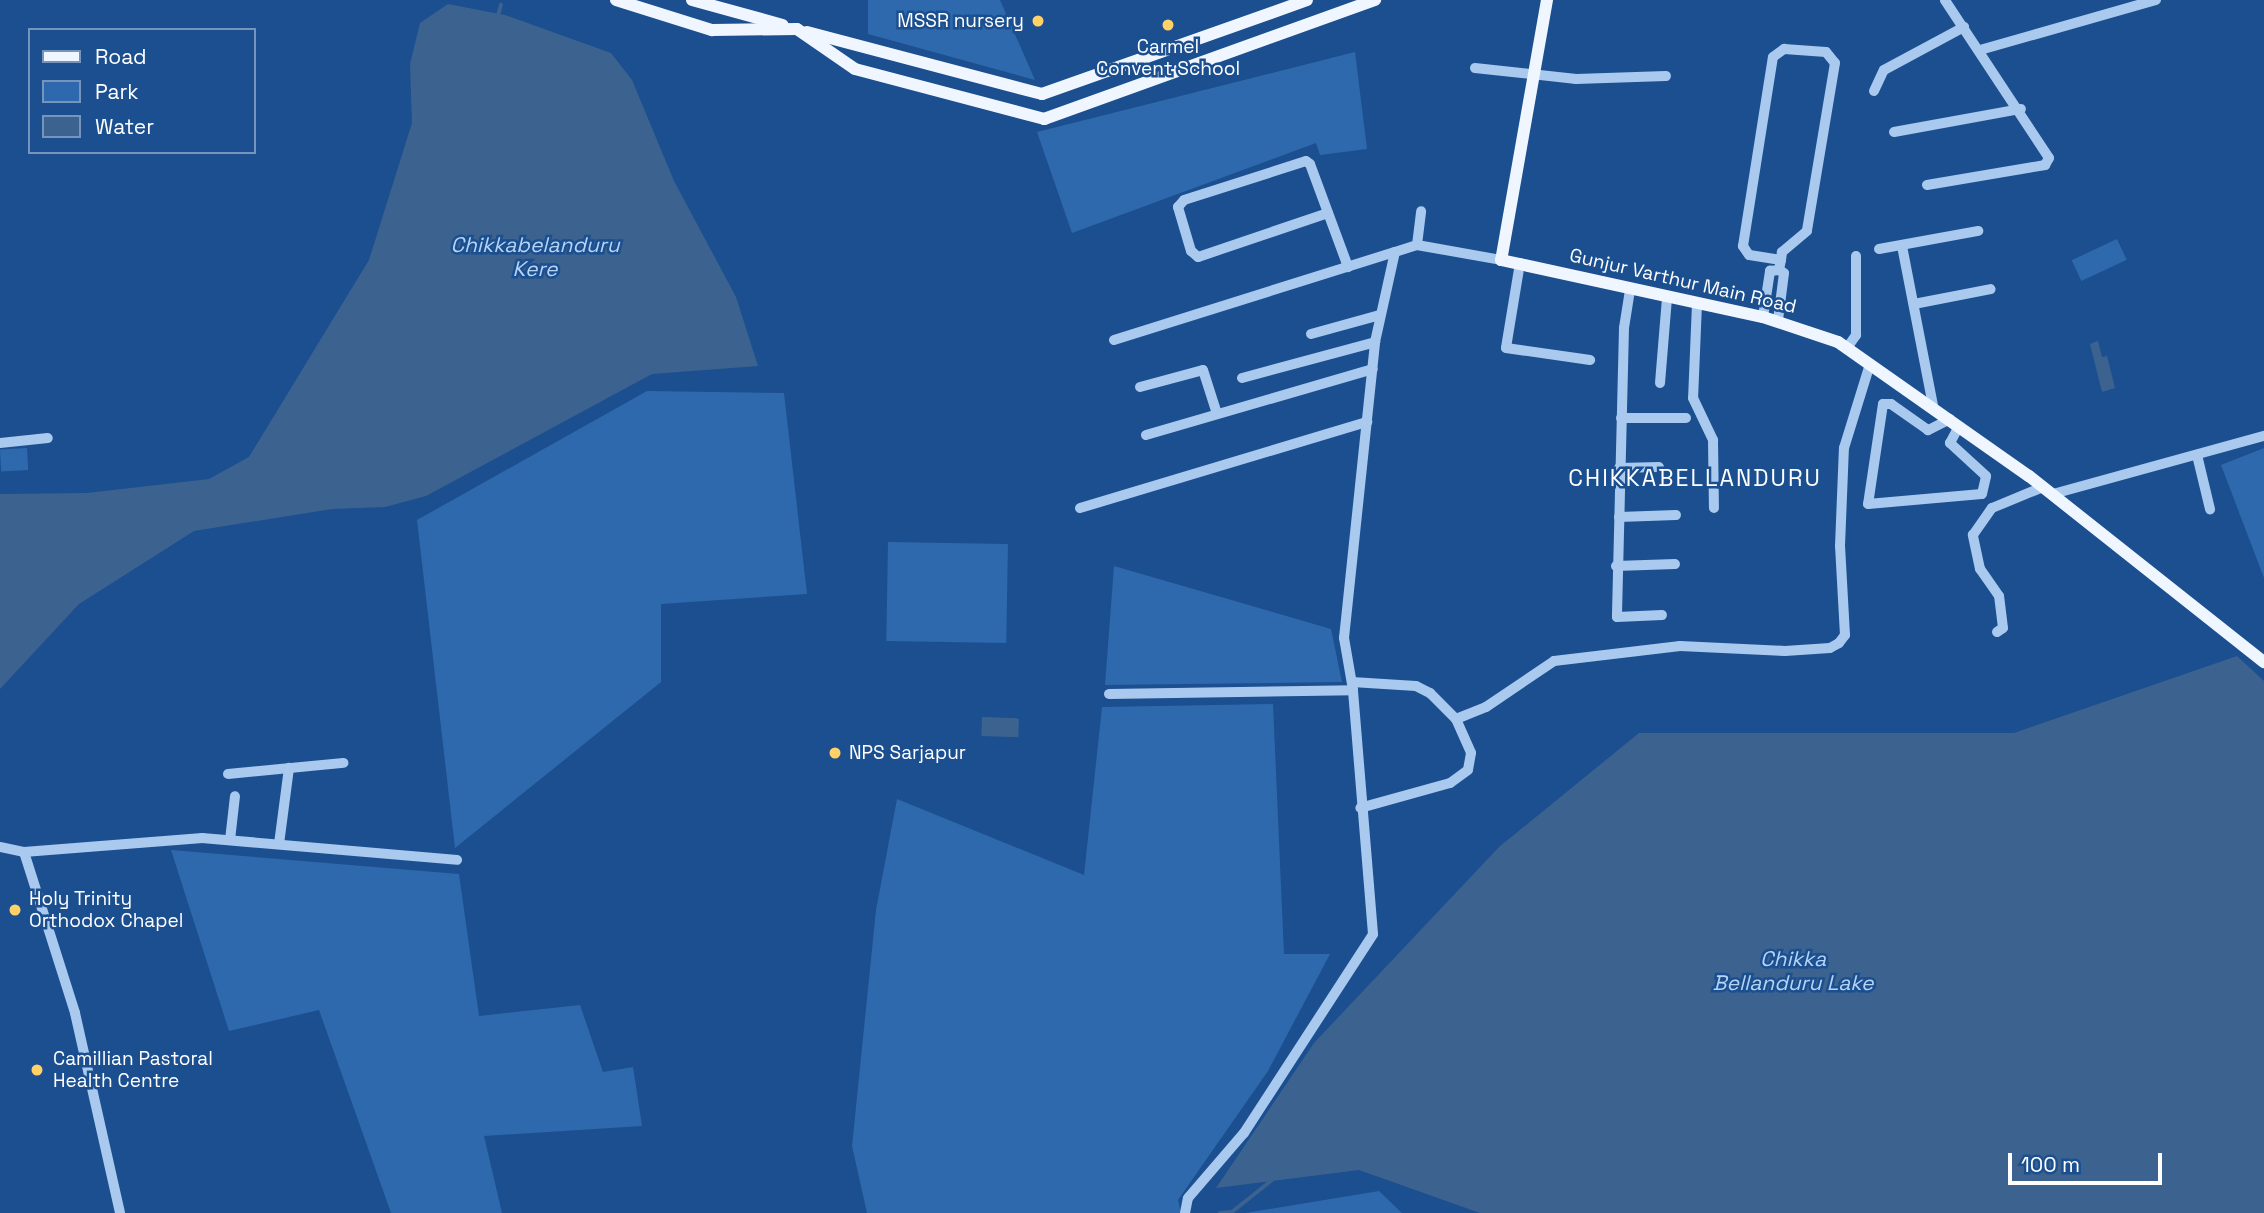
<!DOCTYPE html>
<style>
body{margin:0}
#map{position:relative;width:2264px;height:1213px;overflow:hidden;background:#1b4f8f;font-family:"Space Grotesk",sans-serif}
div>[style]{position:absolute}
.green>*{inset:0;background:#2e69ad;transform-origin:0 0}
.water>*{inset:0;background:#3c6290;transform-origin:0 0}
.stream>*{height:3.5px;margin:-1.75px;padding:0 1.75px;transform-origin:1.75px;border-radius:1.75px;background:#3c6290}
.minor>*{height:10px;margin:-5px;padding:0 5px;transform-origin:5px;border-radius:5px;background:#a9c9ee}
.major>*{height:12px;margin:-6px;padding:0 6px;transform-origin:6px;border-radius:6px;background:#f0f6ff}
.dots>*{width:19px;height:19px;translate:-50% -50%;box-sizing:border-box;border:4px solid #1b4f8f;border-radius:50%}
span{translate:-50% -50%;white-space:nowrap;text-align:center;line-height:1.15;-webkit-text-stroke:5px #1b4f8f;paint-order:stroke}
.poi-label{font-size:19px;color:#fff}
.right{translate:-100% -50%;text-align:right}
.left{translate:0 -50%;text-align:left}
.street-label{font-size:19px;color:#fff}
.water-label{font-size:21px;color:#b5d3f5;font-style:italic}
.quarter-label{font-size:23px;color:#fff;letter-spacing:2px}
.legend{position:absolute;left:28px;top:28px;width:228px;height:126px;box-sizing:border-box;background:#1b4f8f;border:2px solid #7695bc;margin:0;padding:9px 12px;list-style:none;font-size:21px;color:#fff}
.legend li{display:flex;align-items:center;gap:14px;height:35px}
.legend b{width:35px;border:2px solid #7695bc}
.scale{position:absolute;left:2008px;top:1153px;width:154px;height:32px;box-sizing:border-box;border:4px solid #fff;border-top:0;padding-left:9px;font-size:21px;line-height:24px;white-space:nowrap;color:#fff;-webkit-text-stroke:5px #1b4f8f;paint-order:stroke}
</style>
<div id="map">
<div class="green">
<div style="clip-path:polygon(868px 0,1000px 0,1035px 80px,868px 34px)"></div>
<div style="clip-path:polygon(1355px 52px,1367px 149px,1320px 155px,1316px 143px,1072px 233px,1037px 132px)"></div>
<div style="left:2117px;top:239px;width:23px;height:50px;rotate:65deg"></div>
<div style="clip-path:polygon(647px 391px,784px 393px,807px 594px,661px 604px,661px 682px,455px 848px,417px 520px)"></div>
<div style="left:27px;top:448px;width:22px;height:27px;rotate:87deg"></div>
<div style="clip-path:polygon(2264px 448px,2264px 578px,2221px 465px)"></div>
<div style="left:888px;top:542px;width:120px;height:99px;rotate:1deg"></div>
<div style="clip-path:polygon(1114px 566px,1331px 629px,1342px 682px,1105px 685px)"></div>
<div style="clip-path:polygon(1273px 704px,1284px 954px,1330px 954px,1268px 1071px,1178px 1200px,1181px 1213px,867px 1213px,852px 1146px,876px 910px,897px 799px,1084px 875px,1102px 707px)"></div>
<div style="clip-path:polygon(171px 850px,459px 874px,479px 1016px,580px 1005px,603px 1072px,633px 1067px,642px 1126px,484px 1136px,502px 1213px,391px 1213px,319px 1010px,229px 1031px)"></div>
<div style="clip-path:polygon(1379px 1191px,1402px 1213px,1245px 1213px)"></div>
</div>
<div class="water">
<div style="clip-path:polygon(448px 4px,505px 15px,611px 53px,632px 80px,674px 181px,736px 297px,758px 366px,652px 374px,426px 496px,385px 507px,332px 509px,194px 531px,79px 604px,0 689px,0 494px,87px 493px,209px 479px,249px 457px,369px 260px,412px 123px,410px 64px,420px 23px)"></div>
<div style="clip-path:polygon(2098px 341px,2102px 357px,2107px 356px,2115px 388px,2102px 392px,2090px 344px)"></div>
<div style="clip-path:polygon(2237px 656px,2264px 681px,2264px 1213px,1480px 1213px,1359px 1170px,1216px 1188px,1314px 1043px,1499px 847px,1639px 733px,2014px 733px)"></div>
<div style="left:982px;top:717px;width:37px;height:19px;rotate:2deg"></div>
</div>
<div class="stream">
<div style="left:498px;top:16px;width:11px;rotate:-75deg"></div>
<div style="left:1220px;top:1213px;width:12px;rotate:-5deg"></div>
<div style="left:1232px;top:1212px;width:50px;rotate:-38.5deg"></div>
</div>
<div class="minor">
<div style="left:1784px;top:49px;width:42px;rotate:4.1deg"></div>
<div style="left:1826px;top:52px;width:14px;rotate:51deg"></div>
<div style="left:1835px;top:63px;width:170px;rotate:99.5deg"></div>
<div style="left:1807px;top:231px;width:33px;rotate:140deg"></div>
<div style="left:1782px;top:252px;width:8px;rotate:97deg"></div>
<div style="left:1781px;top:260px;width:32px;rotate:-171deg"></div>
<div style="left:1749px;top:255px;width:11px;rotate:-124deg"></div>
<div style="left:1743px;top:246px;width:191px;rotate:-81deg"></div>
<div style="left:1773px;top:57px;width:14px;rotate:-36deg"></div>
<div style="left:1980px;top:50px;width:183px;rotate:-15.9deg"></div>
<div style="left:1475px;top:68px;width:102px;rotate:6.2deg"></div>
<div style="left:1576px;top:79px;width:90px;rotate:-1.9deg"></div>
<div style="left:1874px;top:91px;width:23px;rotate:-65deg"></div>
<div style="left:1884px;top:70px;width:91px;rotate:-28.3deg"></div>
<div style="left:1894px;top:132px;width:129px;rotate:-10.3deg"></div>
<div style="left:1927px;top:185px;width:120px;rotate:-9.6deg"></div>
<div style="left:2045px;top:165px;width:8px;rotate:-60deg"></div>
<div style="left:2049px;top:158px;width:189px;rotate:-123.4deg"></div>
<div style="left:1328px;top:213px;width:137px;rotate:161.3deg"></div>
<div style="left:1198px;top:257px;width:9px;rotate:-139deg"></div>
<div style="left:1191px;top:251px;width:46px;rotate:-106.5deg"></div>
<div style="left:1178px;top:207px;width:9px;rotate:-49deg"></div>
<div style="left:1184px;top:200px;width:128px;rotate:-17.7deg"></div>
<div style="left:1306px;top:161px;width:5px;rotate:37deg"></div>
<div style="left:1310px;top:164px;width:110px;rotate:69.7deg"></div>
<div style="left:1417px;top:245px;width:34px;rotate:-83deg"></div>
<div style="left:1902px;top:246px;width:162px;rotate:79deg"></div>
<div style="left:1879px;top:249px;width:101px;rotate:-10.3deg"></div>
<div style="left:1520px;top:263px;width:86px;rotate:99.4deg"></div>
<div style="left:1506px;top:348px;width:85px;rotate:8.1deg"></div>
<div style="left:1630px;top:290px;width:38px;rotate:99deg"></div>
<div style="left:1624px;top:328px;width:289px;rotate:91.4deg"></div>
<div style="left:1617px;top:617px;width:45px;rotate:-2.5deg"></div>
<div style="left:1697px;top:304px;width:94px;rotate:92.4deg"></div>
<div style="left:1693px;top:398px;width:47px;rotate:64.5deg"></div>
<div style="left:1713px;top:440px;width:68px;rotate:89.2deg"></div>
<div style="left:1914px;top:304px;width:78px;rotate:-11deg"></div>
<div style="left:1763px;top:317px;width:47px;rotate:-81.3deg"></div>
<div style="left:1770px;top:271px;width:9px;rotate:-6deg"></div>
<div style="left:1778px;top:320px;width:47px;rotate:-82.7deg"></div>
<div style="left:1784px;top:273px;width:6px;rotate:-149deg"></div>
<div style="left:1779px;top:270px;width:10px;rotate:-79deg"></div>
<div style="left:1311px;top:334px;width:72px;rotate:-15.4deg"></div>
<div style="left:1114px;top:340px;width:294px;rotate:-17.4deg"></div>
<div style="left:1847px;top:348px;width:16px;rotate:-55deg"></div>
<div style="left:1856px;top:335px;width:79px;rotate:-90deg"></div>
<div style="left:1242px;top:378px;width:138px;rotate:-15.1deg"></div>
<div style="left:1660px;top:383px;width:86px;rotate:-85.3deg"></div>
<div style="left:1140px;top:387px;width:65px;rotate:-15.1deg"></div>
<div style="left:1203px;top:370px;width:46px;rotate:72.3deg"></div>
<div style="left:1621px;top:418px;width:65px"></div>
<div style="left:1950px;top:419px;width:25px;rotate:153deg"></div>
<div style="left:1928px;top:430px;width:45px;rotate:-144.9deg"></div>
<div style="left:1891px;top:404px;width:8px;rotate:180deg"></div>
<div style="left:1883px;top:404px;width:101px;rotate:98.5deg"></div>
<div style="left:1868px;top:504px;width:114px;rotate:-5deg"></div>
<div style="left:1982px;top:494px;width:18px;rotate:-77deg"></div>
<div style="left:1986px;top:476px;width:49px;rotate:-137.5deg"></div>
<div style="left:1950px;top:443px;width:19px;rotate:-62deg"></div>
<div style="left:1146px;top:435px;width:236px;rotate:-16.2deg"></div>
<div style="left:0;top:443px;width:48px;rotate:-5.9deg"></div>
<div style="left:2197px;top:455px;width:56px;rotate:76.5deg"></div>
<div style="left:1619px;top:468px;width:40px;rotate:-1.4deg"></div>
<div style="left:2053px;top:494px;width:219px;rotate:-15.4deg"></div>
<div style="left:1080px;top:508px;width:300px;rotate:-16.7deg"></div>
<div style="left:1619px;top:517px;width:57px;rotate:-2deg"></div>
<div style="left:1616px;top:566px;width:59px;rotate:-1.9deg"></div>
<div style="left:1997px;top:632px;width:7px;rotate:-34deg"></div>
<div style="left:2003px;top:628px;width:32px;rotate:-97deg"></div>
<div style="left:1999px;top:596px;width:33px;rotate:-125deg"></div>
<div style="left:1980px;top:569px;width:35px;rotate:-102deg"></div>
<div style="left:1973px;top:535px;width:33px;rotate:-55deg"></div>
<div style="left:1992px;top:508px;width:55px;rotate:-22.4deg"></div>
<div style="left:1352px;top:682px;width:64px;rotate:3.6deg"></div>
<div style="left:1416px;top:686px;width:16px;rotate:27deg"></div>
<div style="left:1430px;top:693px;width:37px;rotate:45deg"></div>
<div style="left:1456px;top:719px;width:37px;rotate:66deg"></div>
<div style="left:1471px;top:753px;width:17px;rotate:100deg"></div>
<div style="left:1468px;top:770px;width:22px;rotate:144deg"></div>
<div style="left:1450px;top:783px;width:93px;rotate:164.5deg"></div>
<div style="left:1109px;top:694px;width:244px;rotate:-0.9deg"></div>
<div style="left:1456px;top:719px;width:32px;rotate:-22deg"></div>
<div style="left:1486px;top:707px;width:82px;rotate:-34.1deg"></div>
<div style="left:1554px;top:661px;width:127px;rotate:-6.8deg"></div>
<div style="left:1680px;top:646px;width:105px;rotate:2.7deg"></div>
<div style="left:1785px;top:651px;width:45px;rotate:-3.8deg"></div>
<div style="left:1830px;top:648px;width:10px;rotate:-29deg"></div>
<div style="left:1839px;top:643px;width:10px;rotate:-53deg"></div>
<div style="left:1845px;top:635px;width:89px;rotate:-93.2deg"></div>
<div style="left:1840px;top:546px;width:98px;rotate:-87.7deg"></div>
<div style="left:1844px;top:448px;width:88px;rotate:-72.8deg"></div>
<div style="left:228px;top:774px;width:116px;rotate:-5.5deg"></div>
<div style="left:230px;top:840px;width:44px;rotate:-83.5deg"></div>
<div style="left:279px;top:844px;width:77px;rotate:-82.5deg"></div>
<div style="left:0;top:847px;width:25px;rotate:12deg"></div>
<div style="left:24px;top:852px;width:179px;rotate:-4.5deg"></div>
<div style="left:202px;top:838px;width:256px;rotate:4.9deg"></div>
<div style="left:24px;top:852px;width:169px;rotate:72.4deg"></div>
<div style="left:75px;top:1013px;width:205px;rotate:77.3deg"></div>
<div style="left:1185px;top:1213px;width:15px;rotate:-79deg"></div>
<div style="left:1188px;top:1198px;width:86px;rotate:-49.3deg"></div>
<div style="left:1244px;top:1133px;width:237px;rotate:-57deg"></div>
<div style="left:1373px;top:934px;width:245px;rotate:-94.7deg"></div>
<div style="left:1353px;top:690px;width:53px;rotate:-99.8deg"></div>
<div style="left:1344px;top:638px;width:298px;rotate:-84deg"></div>
<div style="left:1375px;top:342px;width:92px;rotate:-77.5deg"></div>
<div style="left:1395px;top:252px;width:23px;rotate:-18deg"></div>
<div style="left:1417px;top:245px;width:85px;rotate:10.1deg"></div>
</div>
<div class="major">
<div style="left:616px;top:0;width:101px;rotate:17.4deg"></div>
<div style="left:712px;top:30px;width:85px;rotate:-0.7deg"></div>
<div style="left:797px;top:29px;width:70px;rotate:34.6deg"></div>
<div style="left:855px;top:69px;width:196px;rotate:14.8deg"></div>
<div style="left:1044px;top:119px;width:352px;rotate:-19.8deg"></div>
<div style="left:692px;top:0;width:94px;rotate:15.4deg"></div>
<div style="left:1547px;top:0;width:264px;rotate:100deg"></div>
<div style="left:1501px;top:260px;width:268px;rotate:12.3deg"></div>
<div style="left:1763px;top:317px;width:79px;rotate:18.4deg"></div>
<div style="left:1838px;top:342px;width:233px;rotate:35.1deg"></div>
<div style="left:2029px;top:476px;width:300px;rotate:38.4deg"></div>
<div style="left:807px;top:32px;width:243px;rotate:14.8deg"></div>
<div style="left:1042px;top:94px;width:281px;rotate:-19.5deg"></div>
</div>
<div class="dots">
<div style="left:1038px;top:21px;background:#ffd166"></div>
<div style="left:1168px;top:25px;background:#ffd166"></div>
<div style="left:835px;top:753px;background:#ffd166"></div>
<div style="left:15px;top:910px;background:#ffd166"></div>
<div style="left:37px;top:1070px;background:#ffd166"></div>
</div>
<div class="poi-label">
<span class="right" style="left:1024px;top:21px">MSSR nursery</span>
<span style="left:1168px;top:58px">Carmel<br>Convent School</span>
<span class="left" style="left:849px;top:753px">NPS Sarjapur</span>
<span class="left" style="left:29px;top:910px">Holy Trinity<br>Orthodox Chapel</span>
<span class="left" style="left:53px;top:1070px">Camillian Pastoral<br>Health Centre</span>
</div>
<div class="street-label">
<span style="left:1683px;top:281px;rotate:13deg">Gunjur Varthur Main Road</span>
</div>
<div class="water-label">
<span style="left:535px;top:257px">Chikkabelanduru<br>Kere</span>
<span style="left:1793px;top:971px">Chikka<br>Bellanduru Lake</span>
</div>
<div class="quarter-label">
<span style="left:1695px;top:478px">CHIKKABELLANDURU</span>
</div>
<ul class="legend">
<li><b style="height:9px;background:#f0f6ff"></b>Road</li>
<li><b style="height:19px;background:#2e69ad"></b>Park</li>
<li><b style="height:19px;background:#3c6290"></b>Water</li>
</ul>
<div class="scale">100 m</div>
</div>
